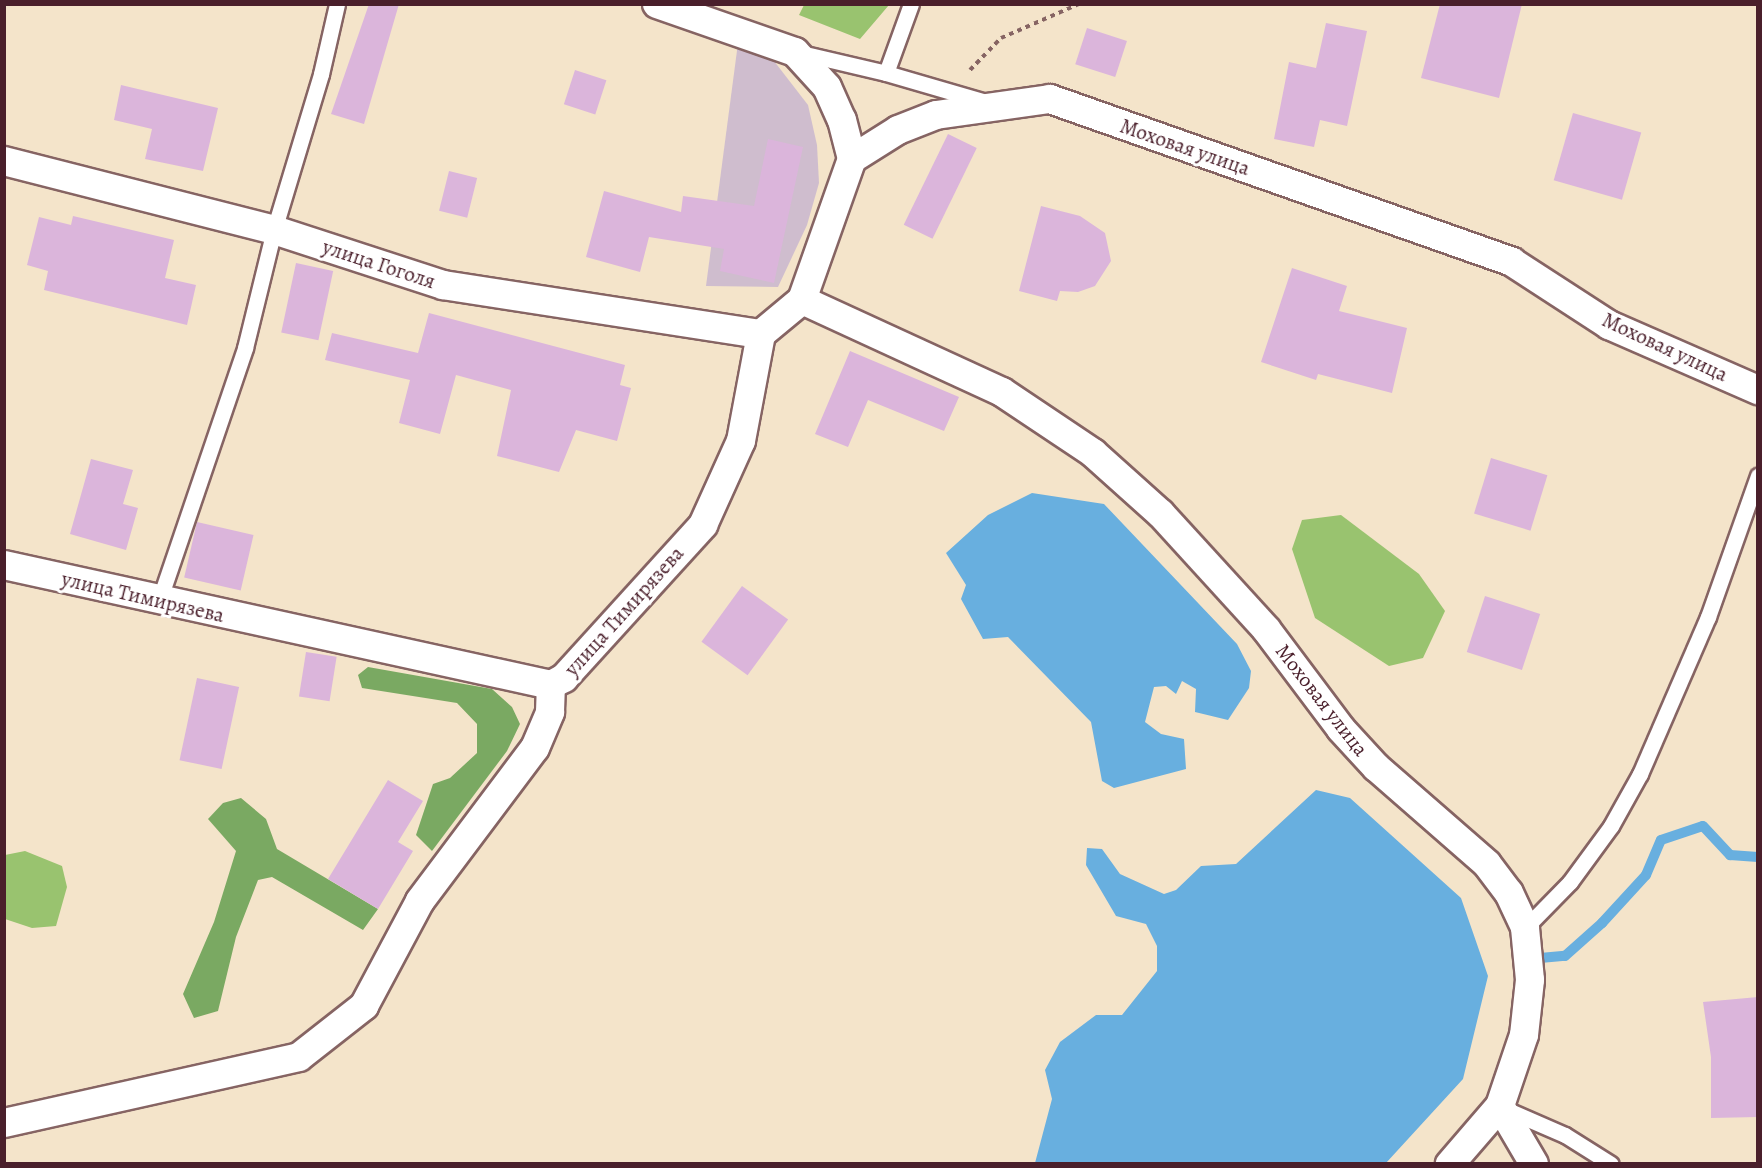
<!DOCTYPE html>
<meta charset="utf-8">
<style>
body{margin:0}
#map{position:relative;width:1762px;height:1168px;overflow:hidden;background:#f4e4ca;font-family:Alegreya,serif}
div>[style]{position:absolute}
.industrial>*{inset:0;background:#cfbdce}
.green>*{inset:0;background:#99c36f}
.forest>*{inset:0;background:#7aa962}
.water>*{inset:0;background:#68afdf}
.stream>*{height:10px;margin:-5px;padding:0 5px;transform-origin:5px;border-radius:5px;background:#68afdf}
.building>*{inset:0;background:#dbb5db;transform-origin:0 0}
.path>*{height:4px;margin-top:-2px;transform-origin:0;background:repeating-linear-gradient(90deg,#866463 0 4.5px,transparent 0 9px)}
.roads{filter:drop-shadow(2px 0 #866463) drop-shadow(-2px 0 #866463) drop-shadow(0 2px #866463) drop-shadow(0 -2px #866463)}
.lane>*{height:15px;margin:-7.5px;padding:0 7.5px;transform-origin:7.5px;border-radius:7.5px;background:#fff}
.street>*{height:28px;margin:-14px;padding:0 14px;transform-origin:14px;border-radius:14px;background:#fff}
span{translate:-50% -50%;white-space:nowrap;text-align:center;line-height:1.15;-webkit-text-stroke:6px #fff;paint-order:stroke}
.street-label{font-size:21px;color:#4a1f2b}
.frame{position:absolute;inset:0;border:6px solid #4a1f2b;pointer-events:none}
</style>
<div id="map">
<div class="industrial">
<div style="clip-path:polygon(738px 43px,774px 61px,808px 105px,817px 145px,819px 183px,807px 225px,778px 287px,706px 286px)"></div>
</div>
<div class="green">
<div style="clip-path:polygon(804px 5px,804px 4px,889px 5px,860px 39px,799px 15px)"></div>
<div style="clip-path:polygon(1341px 515px,1419px 574px,1445px 611px,1423px 658px,1389px 666px,1315px 618px,1292px 549px,1302px 520px)"></div>
<div style="clip-path:polygon(25px 851px,62px 866px,67px 887px,56px 926px,32px 928px,5px 919px,5px 855px)"></div>
</div>
<div class="forest">
<div style="clip-path:polygon(368px 667px,492px 689px,512px 707px,520px 724px,507px 751px,432px 851px,416px 835px,433px 784px,450px 778px,477px 753px,477px 724px,457px 703px,362px 688px,358px 675px)"></div>
<div style="clip-path:polygon(241px 798px,266px 819px,277px 849px,378px 909px,363px 930px,272px 877px,258px 880px,236px 937px,218px 1011px,194px 1018px,183px 994px,214px 922px,236px 851px,208px 819px,223px 803px)"></div>
</div>
<div class="water">
<div style="clip-path:polygon(1032px 493px,1104px 504px,1237px 644px,1251px 671px,1249px 688px,1228px 720px,1195px 712px,1196px 689px,1182px 681px,1176px 694px,1166px 686px,1154px 687px,1145px 722px,1161px 734px,1184px 739px,1186px 769px,1114px 788px,1102px 781px,1091px 722px,1008px 637px,983px 639px,961px 599px,966px 585px,946px 553px,988px 515px)"></div>
<div style="clip-path:polygon(1316px 790px,1350px 798px,1461px 898px,1488px 976px,1463px 1079px,1386px 1163px,1035px 1163px,1052px 1099px,1045px 1070px,1060px 1042px,1096px 1015px,1122px 1015px,1157px 971px,1157px 946px,1146px 924px,1116px 916px,1086px 865px,1087px 848px,1102px 849px,1120px 874px,1164px 894px,1176px 890px,1201px 866px,1236px 864px)"></div>
</div>
<div class="stream">
<div style="left:1540px;top:958px;width:25px;rotate:-5deg"></div>
<div style="left:1565px;top:956px;width:50px;rotate:-41.7deg"></div>
<div style="left:1602px;top:923px;width:65px;rotate:-47.5deg"></div>
<div style="left:1646px;top:875px;width:38px;rotate:-67deg"></div>
<div style="left:1661px;top:840px;width:44px;rotate:-18.4deg"></div>
<div style="left:1703px;top:826px;width:40px;rotate:47deg"></div>
<div style="left:1730px;top:855px;width:28px;rotate:4deg"></div>
</div>
<div class="building">
<div style="clip-path:polygon(369px 4px,399px 4px,364px 124px,331px 114px)"></div>
<div style="clip-path:polygon(1440px 4px,1522px 4px,1499px 98px,1421px 78px)"></div>
<div style="clip-path:polygon(1326px 23px,1367px 31px,1347px 126px,1320px 120px,1314px 147px,1274px 139px,1289px 62px,1316px 68px)"></div>
<div style="left:1087px;top:28px;width:42px;height:38px;rotate:18deg"></div>
<div style="left:575px;top:70px;width:33px;height:36px;rotate:18deg"></div>
<div style="clip-path:polygon(121px 85px,218px 108px,203px 171px,145px 159px,152px 129px,114px 120px)"></div>
<div style="left:1573px;top:113px;width:71px;height:70px;rotate:16deg"></div>
<div style="left:948px;top:134px;width:32px;height:101px;rotate:26deg"></div>
<div style="clip-path:polygon(768px 139px,803px 147px,774px 283px,720px 271px,724px 249px,649px 237px,640px 272px,586px 257px,604px 191px,681px 212px,683px 196px,754px 206px)"></div>
<div style="left:449px;top:171px;width:29px;height:41px;rotate:14deg"></div>
<div style="clip-path:polygon(1041px 206px,1080px 216px,1105px 233px,1111px 261px,1095px 286px,1078px 292px,1060px 291px,1057px 301px,1019px 291px)"></div>
<div style="clip-path:polygon(73px 216px,174px 240px,165px 278px,196px 285px,187px 325px,44px 290px,48px 271px,27px 265px,39px 217px,71px 225px)"></div>
<div style="left:296px;top:263px;width:38px;height:71px;rotate:12deg"></div>
<div style="clip-path:polygon(1292px 268px,1347px 286px,1339px 311px,1407px 328px,1392px 393px,1318px 374px,1316px 380px,1261px 362px)"></div>
<div style="clip-path:polygon(429px 313px,625px 365px,620px 385px,631px 388px,617px 441px,576px 430px,559px 472px,497px 456px,511px 390px,456px 375px,440px 434px,399px 423px,410px 380px,325px 360px,332px 333px,418px 353px)"></div>
<div style="clip-path:polygon(850px 351px,959px 397px,944px 431px,868px 400px,848px 447px,815px 434px)"></div>
<div style="left:1491px;top:458px;width:59px;height:58px;rotate:17deg"></div>
<div style="clip-path:polygon(91px 459px,133px 470px,123px 504px,138px 508px,126px 550px,70px 534px)"></div>
<div style="left:197px;top:522px;width:58px;height:57px;rotate:13deg"></div>
<div style="left:742px;top:586px;width:57px;height:69px;rotate:36deg"></div>
<div style="left:1485px;top:596px;width:58px;height:59px;rotate:18deg"></div>
<div style="left:306px;top:652px;width:31px;height:45px;rotate:9deg"></div>
<div style="left:197px;top:678px;width:43px;height:84px;rotate:12deg"></div>
<div style="clip-path:polygon(388px 780px,423px 801px,398px 842px,413px 851px,378px 909px,328px 879px)"></div>
<div style="clip-path:polygon(1758px 997px,1758px 1117px,1711px 1118px,1711px 1057px,1703px 1002px)"></div>
</div>
<div class="path">
<div style="left:970px;top:70px;width:45px;rotate:-45.9deg"></div>
<div style="left:1001px;top:38px;width:85px;rotate:-23.6deg"></div>
</div>
<div class="roads">
<div class="lane">
<div style="left:801px;top:53px;width:87px;rotate:13.2deg"></div>
<div style="left:886px;top:73px;width:104px;rotate:16.2deg"></div>
<div style="left:886px;top:73px;width:73px;rotate:-70.1deg"></div>
<div style="left:159px;top:601px;width:267px;rotate:-71.2deg"></div>
<div style="left:245px;top:348px;width:122px;rotate:-76.2deg"></div>
<div style="left:274px;top:230px;width:163px;rotate:-73.2deg"></div>
<div style="left:321px;top:74px;width:72px;rotate:-77.1deg"></div>
<div style="left:1525px;top:928px;width:64px;rotate:-45.6deg"></div>
<div style="left:1570px;top:882px;width:69px;rotate:-53.8deg"></div>
<div style="left:1611px;top:826px;width:60px;rotate:-60.9deg"></div>
<div style="left:1640px;top:774px;width:171px;rotate:-66.6deg"></div>
<div style="left:1708px;top:617px;width:150px;rotate:-70.5deg"></div>
<div style="left:1505px;top:1109px;width:65px;rotate:23.4deg"></div>
<div style="left:1565px;top:1135px;width:54px;rotate:32.2deg"></div>
</div>
<div class="street">
<div style="left:657px;top:4px;width:146px;rotate:19.2deg"></div>
<div style="left:795px;top:52px;width:47px;rotate:47.6deg"></div>
<div style="left:827px;top:87px;width:36px;rotate:66deg"></div>
<div style="left:842px;top:120px;width:40px;rotate:75.6deg"></div>
<div style="left:852px;top:159px;width:54px;rotate:-32.2deg"></div>
<div style="left:898px;top:130px;width:41px;rotate:-21.5deg"></div>
<div style="left:936px;top:115px;width:115px;rotate:-8deg"></div>
<div style="left:1050px;top:99px;width:490px;rotate:19.4deg"></div>
<div style="left:1512px;top:262px;width:116px;rotate:33deg"></div>
<div style="left:1609px;top:325px;width:163px;rotate:23.6deg"></div>
<div style="left:4px;top:161px;width:279px;rotate:14.3deg"></div>
<div style="left:274px;top:230px;width:178px;rotate:18deg"></div>
<div style="left:443px;top:285px;width:322px;rotate:8.8deg"></div>
<div style="left:802px;top:300px;width:220px;rotate:24.7deg"></div>
<div style="left:1002px;top:392px;width:110px;rotate:33.8deg"></div>
<div style="left:1093px;top:453px;width:91px;rotate:41.9deg"></div>
<div style="left:1161px;top:514px;width:156px;rotate:47.6deg"></div>
<div style="left:1266px;top:629px;width:125px;rotate:53.1deg"></div>
<div style="left:1341px;top:729px;width:52px;rotate:47.4deg"></div>
<div style="left:1376px;top:767px;width:147px;rotate:41.1deg"></div>
<div style="left:1487px;top:864px;width:36px;rotate:53deg"></div>
<div style="left:1509px;top:893px;width:38px;rotate:65deg"></div>
<div style="left:1525px;top:928px;width:52px;rotate:84.5deg"></div>
<div style="left:1530px;top:980px;width:55px;rotate:96.2deg"></div>
<div style="left:1524px;top:1035px;width:75px;rotate:108.7deg"></div>
<div style="left:1500px;top:1106px;width:77px;rotate:130.8deg"></div>
<div style="left:4px;top:565px;width:560px;rotate:12.37deg"></div>
<div style="left:551px;top:685px;width:15px;rotate:-28deg"></div>
<div style="left:564px;top:678px;width:207px;rotate:-47.7deg"></div>
<div style="left:703px;top:525px;width:92px;rotate:-65.7deg"></div>
<div style="left:741px;top:441px;width:109px;rotate:-79.4deg"></div>
<div style="left:761px;top:334px;width:53px;rotate:-39.7deg"></div>
<div style="left:802px;top:300px;width:150px;rotate:-70.5deg"></div>
<div style="left:1500px;top:1106px;width:67px;rotate:59.6deg"></div>
<div style="left:4px;top:1123px;width:302px;rotate:-12.6deg"></div>
<div style="left:299px;top:1057px;width:83px;rotate:-38.1deg"></div>
<div style="left:364px;top:1006px;width:119px;rotate:-61.9deg"></div>
<div style="left:420px;top:901px;width:191px;rotate:-53.1deg"></div>
<div style="left:535px;top:748px;width:39px;rotate:-67deg"></div>
<div style="left:550px;top:712px;width:27px;rotate:-88deg"></div>
</div>
</div>
<div class="street-label">
<span style="left:1185px;top:147px;rotate:19deg">Моховая улица</span>
<span style="left:379px;top:264px;rotate:18deg">улица Гоголя</span>
<span style="left:1665px;top:347px;rotate:25deg">Моховая улица</span>
<span style="left:143px;top:597px;rotate:13deg">улица Тимирязева</span>
<span style="left:624px;top:611px;rotate:-48deg">улица Тимирязева</span>
<span style="left:1322px;top:700px;rotate:52deg">Моховая улица</span>
</div>
<div class="frame"></div>
</div>
